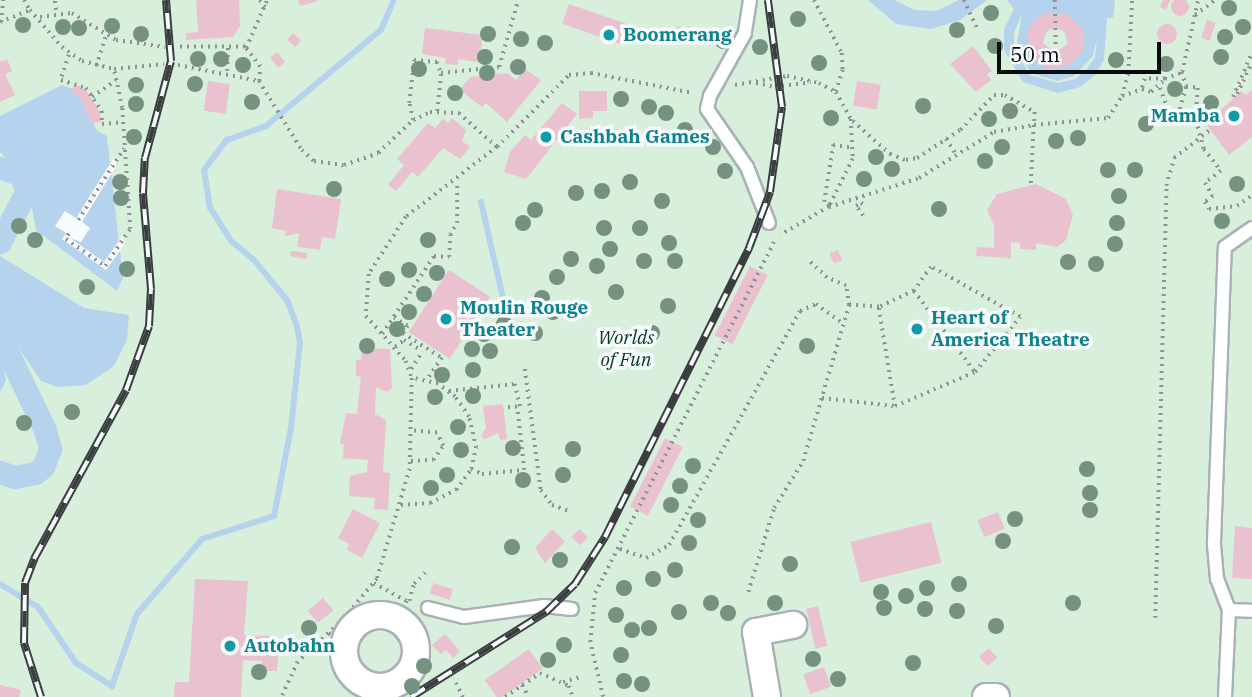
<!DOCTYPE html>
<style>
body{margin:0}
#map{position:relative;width:1252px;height:697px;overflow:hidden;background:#f8fbfe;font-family:"IBM Plex Serif",serif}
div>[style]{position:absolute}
.green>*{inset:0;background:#d8efdb;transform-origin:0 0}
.water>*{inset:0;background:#b6d3ee}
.pier>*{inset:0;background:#f8fbfe}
.stream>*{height:6px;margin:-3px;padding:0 3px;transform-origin:3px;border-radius:3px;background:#b6d3ee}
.canal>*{height:23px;margin:-11.5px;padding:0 11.5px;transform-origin:11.5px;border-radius:11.5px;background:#b6d3ee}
.building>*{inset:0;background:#e9c1cf;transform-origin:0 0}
.round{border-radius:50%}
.path>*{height:3.5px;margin-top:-1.75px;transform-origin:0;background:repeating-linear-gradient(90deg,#8f9294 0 2px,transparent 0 7px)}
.roads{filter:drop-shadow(2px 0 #a9b1b8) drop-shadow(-2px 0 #a9b1b8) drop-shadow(0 2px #a9b1b8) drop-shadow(0 -2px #a9b1b8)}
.lane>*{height:12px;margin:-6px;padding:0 6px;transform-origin:6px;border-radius:6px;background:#fff}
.street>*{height:26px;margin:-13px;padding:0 13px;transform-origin:13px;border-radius:13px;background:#fff}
.street>.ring{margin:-13px;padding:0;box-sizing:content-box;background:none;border:26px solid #fff;border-radius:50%}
.rail>*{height:8px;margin-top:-4px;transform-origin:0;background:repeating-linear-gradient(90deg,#f8fbfe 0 16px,#3b3e40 0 32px);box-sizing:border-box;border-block:2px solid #3b3e40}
.path-bridge>*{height:3.5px;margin-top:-1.75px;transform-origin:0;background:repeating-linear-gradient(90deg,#8f9294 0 2px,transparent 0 7px)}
.trees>*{width:16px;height:16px;margin:-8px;border-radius:50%;background:#759180}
.dots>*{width:19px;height:19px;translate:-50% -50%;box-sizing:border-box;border:4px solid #f8fbfe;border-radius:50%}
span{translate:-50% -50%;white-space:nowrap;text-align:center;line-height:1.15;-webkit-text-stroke:7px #f8fbfe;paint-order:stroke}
.culture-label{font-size:19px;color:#0d838f;font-weight:700}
.left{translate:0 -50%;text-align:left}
.right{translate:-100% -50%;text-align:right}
.park-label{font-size:19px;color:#093b19;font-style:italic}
.scale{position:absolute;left:997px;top:42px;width:164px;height:32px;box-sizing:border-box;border:4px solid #090c0e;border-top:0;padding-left:9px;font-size:21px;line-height:24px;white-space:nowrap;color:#090c0e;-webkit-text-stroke:5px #f8fbfe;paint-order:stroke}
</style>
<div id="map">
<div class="green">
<div style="left:0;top:0;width:1252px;height:697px"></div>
</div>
<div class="water">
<div style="clip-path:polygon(868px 0,894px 0,915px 10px,936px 11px,959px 0,987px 0,960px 20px,931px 29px,896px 24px)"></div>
<div style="clip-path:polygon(evenodd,1007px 0,1115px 0,1113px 18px,1107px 18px,1104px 60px,1095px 75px,1080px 87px,1058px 93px,1023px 82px,1004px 50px,1004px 29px,1014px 9px,1007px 0,1022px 15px,1016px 48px,1031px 73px,1057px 81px,1074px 76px,1093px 56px,1097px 37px,1095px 57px,1087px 69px,1075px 79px,1058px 83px,1030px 75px,1014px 48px,1014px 32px,1022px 15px,1007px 0,1055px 27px,1064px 31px,1068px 43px,1056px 53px,1043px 43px,1046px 32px,1055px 27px)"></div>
<div style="clip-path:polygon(62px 85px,78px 91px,97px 131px,107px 136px,123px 278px,117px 291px,36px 230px,27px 181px,0 152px,0 116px)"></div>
<div style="clip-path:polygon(0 256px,84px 308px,129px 315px,127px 340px,114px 366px,86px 385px,58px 387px,41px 381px,18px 347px,6px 346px,1px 355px,6px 381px,0 392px)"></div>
</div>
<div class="pier">
<div style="clip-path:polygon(115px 156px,116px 166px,82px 222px,90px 228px,81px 242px,70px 238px,104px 262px,123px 235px,124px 245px,106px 270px,62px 239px,66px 233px,55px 226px,65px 211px,76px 218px)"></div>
</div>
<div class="stream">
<div style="left:481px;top:202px;width:98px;rotate:77.1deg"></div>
<div style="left:503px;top:298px;width:16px;rotate:27deg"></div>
<div style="left:0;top:584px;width:44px;rotate:31.2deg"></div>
<div style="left:38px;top:607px;width:68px;rotate:55.8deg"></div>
<div style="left:76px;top:663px;width:43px;rotate:32.6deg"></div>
<div style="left:112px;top:686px;width:76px;rotate:-70.9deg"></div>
<div style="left:137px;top:614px;width:99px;rotate:-49.1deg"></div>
<div style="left:202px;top:539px;width:76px;rotate:-17.7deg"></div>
<div style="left:274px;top:516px;width:90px;rotate:-79.1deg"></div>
<div style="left:291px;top:428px;width:85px;rotate:-84deg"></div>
<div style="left:300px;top:343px;width:17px;rotate:-100deg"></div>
<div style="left:297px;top:326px;width:28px;rotate:-111deg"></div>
<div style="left:287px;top:300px;width:52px;rotate:-129.5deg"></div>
<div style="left:254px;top:260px;width:30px;rotate:-140deg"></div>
<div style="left:231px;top:241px;width:39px;rotate:-122deg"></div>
<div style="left:210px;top:208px;width:38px;rotate:-99deg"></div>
<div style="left:204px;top:170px;width:38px;rotate:-53deg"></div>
<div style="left:227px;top:140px;width:41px;rotate:-19.7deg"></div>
<div style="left:266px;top:126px;width:150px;rotate:-39.9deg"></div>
<div style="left:381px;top:30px;width:33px;rotate:-67deg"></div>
</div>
<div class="canal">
<div style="left:0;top:168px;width:21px;rotate:17deg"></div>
<div style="left:20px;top:174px;width:17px;rotate:66deg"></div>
<div style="left:27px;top:190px;width:59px;rotate:117.4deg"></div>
<div style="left:0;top:336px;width:104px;rotate:64.4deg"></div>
<div style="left:45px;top:430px;width:20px;rotate:75deg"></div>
<div style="left:50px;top:449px;width:19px;rotate:111deg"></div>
<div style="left:43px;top:467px;width:10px;rotate:143deg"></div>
<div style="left:35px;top:473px;width:21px;rotate:169deg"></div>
<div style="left:14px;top:477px;width:15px;rotate:-160deg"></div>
</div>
<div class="building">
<div class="round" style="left:1171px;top:-2px;width:18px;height:18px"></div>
<div style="clip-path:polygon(196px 0,239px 0,240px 26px,233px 37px,186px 40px,186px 33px,198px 32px)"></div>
<div style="clip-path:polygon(298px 0,318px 0,318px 1px,300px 6px)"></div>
<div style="clip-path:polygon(1163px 0,1170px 0,1166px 10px,1160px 7px)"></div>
<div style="left:569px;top:4px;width:65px;height:21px;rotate:19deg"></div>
<div style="clip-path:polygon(evenodd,1045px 13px,1065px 13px,1084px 31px,1083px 51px,1069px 66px,1047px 69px,1030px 55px,1027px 34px,1033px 22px,1045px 13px,1055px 27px,1065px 32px,1068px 43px,1056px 53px,1043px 43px,1046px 31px,1055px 27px)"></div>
<div style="left:1207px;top:20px;width:9px;height:19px;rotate:18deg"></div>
<div class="round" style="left:1157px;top:24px;width:20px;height:20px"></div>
<div style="left:677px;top:26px;width:21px;height:13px;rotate:17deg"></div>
<div style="clip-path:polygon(425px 28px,483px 35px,479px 62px,458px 59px,458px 65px,445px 64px,446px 58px,422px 54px)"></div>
<div style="left:293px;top:33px;width:11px;height:9px;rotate:41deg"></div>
<div style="clip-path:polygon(973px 46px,992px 71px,987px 74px,991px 80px,976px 92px,950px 64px)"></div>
<div style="left:277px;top:52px;width:13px;height:9px;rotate:51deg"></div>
<div style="clip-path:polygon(7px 59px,12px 71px,5px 74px,15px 95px,0 102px,0 62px)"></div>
<div style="clip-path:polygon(525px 69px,541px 80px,507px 122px,486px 103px,482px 107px,460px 90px,470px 77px,507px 73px,516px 80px)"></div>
<div style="left:208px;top:81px;width:22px;height:30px;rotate:8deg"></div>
<div style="left:857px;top:81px;width:24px;height:25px;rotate:9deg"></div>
<div style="clip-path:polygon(75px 84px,85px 89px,100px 112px,101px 122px,91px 123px,80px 97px,71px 93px)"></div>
<div style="clip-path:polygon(1252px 90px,1252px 137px,1229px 155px,1206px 124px,1241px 91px,1245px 95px)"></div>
<div style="clip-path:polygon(579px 91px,607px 91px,607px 111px,593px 111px,593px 118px,579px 119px)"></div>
<div style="clip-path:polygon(562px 103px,577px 114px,526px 179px,504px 172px,510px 152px,525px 135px,531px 140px)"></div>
<div style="clip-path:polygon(452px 118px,466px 130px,462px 141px,470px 147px,460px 159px,443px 148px,418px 177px,412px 172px,396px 191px,388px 185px,404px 165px,397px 159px,428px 123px,435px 128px,443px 119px,448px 123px)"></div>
<div style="clip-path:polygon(1036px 184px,1066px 199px,1073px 215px,1066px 240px,1057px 247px,1036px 243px,1036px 250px,1020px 249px,1020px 243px,1011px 242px,1011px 258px,976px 256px,977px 247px,994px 248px,994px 225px,987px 210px,997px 194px)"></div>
<div style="clip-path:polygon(277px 189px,341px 199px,335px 239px,322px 237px,320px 250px,297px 247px,299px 233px,285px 236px,286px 231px,272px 228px)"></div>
<div style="left:838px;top:250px;width:11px;height:9px;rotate:68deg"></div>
<div style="clip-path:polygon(291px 251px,307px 253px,306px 259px,290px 256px)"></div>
<div style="left:750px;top:266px;width:20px;height:78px;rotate:27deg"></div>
<div style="left:449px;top:270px;width:49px;height:74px;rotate:33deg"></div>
<div style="clip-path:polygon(362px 348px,390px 349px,392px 388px,387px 392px,376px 387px,375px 414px,386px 420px,383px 472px,390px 473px,388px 510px,374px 509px,375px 498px,349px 496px,350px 476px,367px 472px,368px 460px,343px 458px,344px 444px,340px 444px,346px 413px,357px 414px,361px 377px,356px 376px,356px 360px,361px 360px)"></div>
<div style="clip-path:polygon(503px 404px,507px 439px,500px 440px,498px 433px,485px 439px,481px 436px,486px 428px,483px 406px)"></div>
<div style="left:665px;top:438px;width:20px;height:77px;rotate:27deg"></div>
<div style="clip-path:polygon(353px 509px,380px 523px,362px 558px,347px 550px,349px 544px,338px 538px)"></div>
<div style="left:998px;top:512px;width:18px;height:22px;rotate:68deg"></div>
<div style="left:931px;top:522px;width:42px;height:83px;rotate:76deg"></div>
<div style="clip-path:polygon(1235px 526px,1252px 528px,1252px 579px,1232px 578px)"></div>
<div style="clip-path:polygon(552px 529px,565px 541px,545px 563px,535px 548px)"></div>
<div style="left:579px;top:529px;width:12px;height:11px;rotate:42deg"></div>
<div style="clip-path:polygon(195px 579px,248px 581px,244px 635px,270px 636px,269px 656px,278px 656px,277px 671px,262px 671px,262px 661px,243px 660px,241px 697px,174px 697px,175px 682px,189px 682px)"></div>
<div style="left:433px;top:583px;width:21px;height:11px;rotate:17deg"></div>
<div style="left:323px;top:598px;width:16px;height:20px;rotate:50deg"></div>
<div style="left:818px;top:606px;width:41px;height:12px;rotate:77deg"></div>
<div style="clip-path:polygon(445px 634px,460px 651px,453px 658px,446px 650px,441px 654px,432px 645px)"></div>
<div style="left:989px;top:648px;width:13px;height:13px;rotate:51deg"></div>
<div style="left:529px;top:649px;width:24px;height:54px;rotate:55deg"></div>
<div style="left:824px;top:667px;width:21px;height:22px;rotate:71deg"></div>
<div style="left:345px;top:670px;width:5px;height:9px;rotate:68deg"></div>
<div style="clip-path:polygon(0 685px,21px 690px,19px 697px,0 697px)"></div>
</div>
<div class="path">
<div style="left:24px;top:0;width:12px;rotate:59deg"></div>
<div style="left:260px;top:0;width:9px;rotate:54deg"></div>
<div style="left:814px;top:0;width:60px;rotate:62.2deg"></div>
<div style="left:842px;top:53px;width:17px;rotate:87deg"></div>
<div style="left:843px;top:70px;width:23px;rotate:108deg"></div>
<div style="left:964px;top:0;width:31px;rotate:65deg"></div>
<div style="left:1055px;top:0;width:48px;rotate:88.8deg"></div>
<div style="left:55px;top:1px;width:13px;rotate:81deg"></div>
<div style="left:1195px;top:15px;width:25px;rotate:-37deg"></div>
<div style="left:40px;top:17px;width:32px;rotate:-7deg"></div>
<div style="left:72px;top:13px;width:52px;rotate:31.5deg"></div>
<div style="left:116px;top:40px;width:50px;rotate:8deg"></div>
<div style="left:0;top:22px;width:32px;rotate:-22deg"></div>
<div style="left:30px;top:10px;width:49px;rotate:49.1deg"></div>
<div style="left:62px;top:47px;width:24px;rotate:35deg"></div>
<div style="left:82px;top:61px;width:33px;rotate:14deg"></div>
<div style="left:114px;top:69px;width:50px;rotate:-5.7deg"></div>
<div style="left:1px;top:22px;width:22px;rotate:-85deg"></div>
<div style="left:246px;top:48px;width:52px;rotate:-66.4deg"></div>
<div style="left:69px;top:55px;width:26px;rotate:108deg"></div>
<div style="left:61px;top:80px;width:26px;rotate:18deg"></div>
<div style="left:86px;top:88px;width:28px;rotate:55deg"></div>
<div style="left:102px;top:111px;width:13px;rotate:90deg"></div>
<div style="left:102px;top:124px;width:21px;rotate:-5deg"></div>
<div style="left:178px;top:65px;width:83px;rotate:11.2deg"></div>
<div style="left:259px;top:81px;width:14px;rotate:-86deg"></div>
<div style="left:260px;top:67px;width:25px;rotate:-127deg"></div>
<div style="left:245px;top:47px;width:66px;rotate:180deg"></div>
<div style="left:96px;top:66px;width:33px;rotate:-72deg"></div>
<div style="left:227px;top:71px;width:24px;rotate:-88deg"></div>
<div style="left:1182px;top:72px;width:15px;rotate:74deg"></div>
<div style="left:1186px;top:86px;width:12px;rotate:9deg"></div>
<div style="left:1198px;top:88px;width:32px;rotate:94deg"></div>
<div style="left:1196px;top:120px;width:30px;rotate:75deg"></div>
<div style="left:1204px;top:149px;width:28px;rotate:52deg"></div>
<div style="left:1221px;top:171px;width:20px;rotate:143deg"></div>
<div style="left:1205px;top:183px;width:15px;rotate:58deg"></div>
<div style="left:1213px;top:196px;width:10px;rotate:143deg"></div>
<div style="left:1205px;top:202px;width:8px;rotate:60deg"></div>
<div style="left:1209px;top:209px;width:28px;rotate:-6deg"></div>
<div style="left:1237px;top:206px;width:19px;rotate:-36deg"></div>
<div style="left:1165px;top:79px;width:18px;rotate:-22deg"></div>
<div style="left:1182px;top:72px;width:74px;rotate:-77.5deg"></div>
<div style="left:259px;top:81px;width:81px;rotate:58.1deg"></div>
<div style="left:302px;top:150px;width:16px;rotate:43deg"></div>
<div style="left:314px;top:161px;width:30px;rotate:8deg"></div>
<div style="left:344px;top:165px;width:36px;rotate:-19deg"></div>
<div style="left:378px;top:153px;width:48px;rotate:-43.3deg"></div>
<div style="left:413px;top:120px;width:19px;rotate:-25deg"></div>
<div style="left:430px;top:112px;width:29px;rotate:2deg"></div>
<div style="left:459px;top:113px;width:51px;rotate:41.8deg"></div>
<div style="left:497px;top:147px;width:115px;rotate:142.4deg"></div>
<div style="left:406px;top:217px;width:68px;rotate:123deg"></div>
<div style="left:369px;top:274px;width:42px;rotate:94.1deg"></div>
<div style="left:366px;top:316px;width:60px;rotate:48.4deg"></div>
<div style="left:406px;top:361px;width:18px;rotate:71deg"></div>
<div style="left:412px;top:378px;width:91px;rotate:91.3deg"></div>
<div style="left:410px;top:469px;width:115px;rotate:106.7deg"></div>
<div style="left:377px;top:579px;width:52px;rotate:129.5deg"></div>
<div style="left:344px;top:619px;width:63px;rotate:136.9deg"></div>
<div style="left:298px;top:662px;width:38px;rotate:115deg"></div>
<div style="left:756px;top:83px;width:19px;rotate:12deg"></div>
<div style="left:775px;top:87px;width:36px;rotate:-8deg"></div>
<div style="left:735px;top:85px;width:53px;rotate:-9.8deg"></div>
<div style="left:787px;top:76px;width:33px;rotate:12deg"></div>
<div style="left:819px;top:83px;width:19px;rotate:28deg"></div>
<div style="left:836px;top:92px;width:31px;rotate:61deg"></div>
<div style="left:851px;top:119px;width:40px;rotate:87.1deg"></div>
<div style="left:853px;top:159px;width:54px;rotate:116.6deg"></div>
<div style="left:829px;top:207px;width:56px;rotate:149.7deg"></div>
<div style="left:1160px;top:88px;width:34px;rotate:69deg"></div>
<div style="left:1172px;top:120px;width:7px;rotate:-34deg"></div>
<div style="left:1178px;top:116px;width:31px;rotate:-75deg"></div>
<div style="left:1237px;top:94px;width:35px;rotate:-65deg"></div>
<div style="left:1122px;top:96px;width:21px;rotate:-19deg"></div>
<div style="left:1142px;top:89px;width:9px;rotate:18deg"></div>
<div style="left:1151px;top:92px;width:19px;rotate:-43deg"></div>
<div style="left:1165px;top:79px;width:20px;rotate:180deg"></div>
<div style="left:1145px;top:79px;width:10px;rotate:107deg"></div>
<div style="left:92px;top:97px;width:29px;rotate:-35deg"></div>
<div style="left:1233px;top:97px;width:49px;rotate:-67.1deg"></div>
<div style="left:437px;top:111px;width:38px;rotate:-84deg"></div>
<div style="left:441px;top:73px;width:58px;rotate:-5.9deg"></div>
<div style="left:499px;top:67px;width:70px;rotate:-74.2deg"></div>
<div style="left:413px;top:120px;width:17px;rotate:-103deg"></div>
<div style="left:409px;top:103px;width:43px;rotate:-83.4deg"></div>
<div style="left:414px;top:60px;width:23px;rotate:5deg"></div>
<div style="left:437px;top:62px;width:12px;rotate:70deg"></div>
<div style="left:853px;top:121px;width:50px;rotate:41.7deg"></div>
<div style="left:890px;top:154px;width:17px;rotate:21deg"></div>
<div style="left:906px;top:160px;width:11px;rotate:-10deg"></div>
<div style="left:917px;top:158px;width:51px;rotate:-33.1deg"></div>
<div style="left:960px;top:130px;width:49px;rotate:-45.8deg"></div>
<div style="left:994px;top:95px;width:11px"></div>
<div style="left:1005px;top:95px;width:34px;rotate:30deg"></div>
<div style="left:1035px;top:112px;width:13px;rotate:94deg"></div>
<div style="left:1034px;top:125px;width:74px;rotate:-5.4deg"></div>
<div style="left:1108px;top:118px;width:26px;rotate:-58deg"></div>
<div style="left:1122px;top:96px;width:24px;rotate:-75deg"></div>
<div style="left:1128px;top:73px;width:73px;rotate:-86.9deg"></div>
<div style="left:946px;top:139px;width:18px;rotate:56deg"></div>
<div style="left:497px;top:147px;width:102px;rotate:-45deg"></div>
<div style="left:569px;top:75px;width:22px;rotate:-5deg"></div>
<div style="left:591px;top:73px;width:104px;rotate:11.1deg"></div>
<div style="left:829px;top:206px;width:6px;rotate:-141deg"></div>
<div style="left:824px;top:202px;width:58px;rotate:-81deg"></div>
<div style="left:833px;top:145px;width:21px;rotate:8deg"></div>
<div style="left:829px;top:207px;width:95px;rotate:-17.9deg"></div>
<div style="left:919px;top:178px;width:88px;rotate:-31.5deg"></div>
<div style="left:994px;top:132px;width:41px;rotate:-9.9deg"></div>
<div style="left:1034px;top:125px;width:59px;rotate:92.9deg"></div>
<div style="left:863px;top:216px;width:12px;rotate:-125deg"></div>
<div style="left:856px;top:206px;width:6px;rotate:-31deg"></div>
<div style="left:861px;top:203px;width:7px;rotate:34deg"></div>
<div style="left:78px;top:220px;width:85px;rotate:-57.4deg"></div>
<div style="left:69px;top:234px;width:6px;rotate:121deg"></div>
<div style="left:66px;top:239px;width:47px;rotate:34.7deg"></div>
<div style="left:105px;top:266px;width:45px;rotate:-56deg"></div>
<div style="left:130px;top:229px;width:121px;rotate:-93.8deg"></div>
<div style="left:122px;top:108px;width:40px;rotate:-102deg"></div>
<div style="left:914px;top:291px;width:101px;rotate:53deg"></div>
<div style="left:879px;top:308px;width:99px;rotate:80.7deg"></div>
<div style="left:394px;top:317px;width:17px;rotate:33deg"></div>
<div style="left:408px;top:326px;width:9px;rotate:126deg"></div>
<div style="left:403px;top:333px;width:46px;rotate:32.7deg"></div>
<div style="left:442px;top:358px;width:27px;rotate:124deg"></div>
<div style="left:382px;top:334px;width:94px;rotate:-56.3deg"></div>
<div style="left:434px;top:256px;width:15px;rotate:4deg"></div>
<div style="left:449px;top:257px;width:22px;rotate:-87deg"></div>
<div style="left:450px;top:235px;width:14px;rotate:-60deg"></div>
<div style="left:457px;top:223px;width:41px;rotate:-90deg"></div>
<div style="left:395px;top:347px;width:11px;rotate:-38deg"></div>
<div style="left:404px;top:340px;width:21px;rotate:31deg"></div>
<div style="left:411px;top:369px;width:20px;rotate:-57deg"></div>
<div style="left:525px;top:369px;width:122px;rotate:82.5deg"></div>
<div style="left:541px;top:490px;width:19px;rotate:54deg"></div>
<div style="left:552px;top:505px;width:21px;rotate:19deg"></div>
<div style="left:449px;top:391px;width:66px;rotate:-6.1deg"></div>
<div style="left:515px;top:384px;width:23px;rotate:77deg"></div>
<div style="left:822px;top:398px;width:73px;rotate:6.3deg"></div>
<div style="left:895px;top:406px;width:87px;rotate:-23deg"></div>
<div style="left:975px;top:372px;width:71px;rotate:-50.7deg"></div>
<div style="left:1020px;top:317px;width:102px;rotate:-150.7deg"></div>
<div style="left:931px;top:267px;width:29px;rotate:125deg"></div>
<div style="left:914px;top:291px;width:38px;rotate:155deg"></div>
<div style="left:879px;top:307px;width:30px;rotate:-176deg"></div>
<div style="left:411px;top:461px;width:22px;rotate:-3deg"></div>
<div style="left:433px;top:460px;width:17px;rotate:-54deg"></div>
<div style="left:443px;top:446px;width:14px;rotate:-115deg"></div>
<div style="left:437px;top:433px;width:23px;rotate:-175deg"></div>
<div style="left:471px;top:469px;width:12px;rotate:24deg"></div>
<div style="left:482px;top:474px;width:42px;rotate:-5.4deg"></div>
<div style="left:524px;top:470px;width:63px;rotate:-96.3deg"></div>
<div style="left:517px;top:407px;width:14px;rotate:176deg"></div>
<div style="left:401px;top:505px;width:29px;rotate:-4deg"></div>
<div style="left:430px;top:503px;width:29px;rotate:-27deg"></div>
<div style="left:456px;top:490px;width:26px;rotate:-54deg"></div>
<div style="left:471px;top:469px;width:22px;rotate:-77deg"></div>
<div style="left:476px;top:448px;width:32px;rotate:-103deg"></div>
<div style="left:469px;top:417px;width:24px;rotate:-125deg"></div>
<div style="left:455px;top:397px;width:21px;rotate:-143deg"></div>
<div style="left:438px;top:384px;width:27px;rotate:-167deg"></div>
<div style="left:620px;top:549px;width:28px;rotate:19deg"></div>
<div style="left:646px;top:558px;width:26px;rotate:-29deg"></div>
<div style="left:669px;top:545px;width:268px;rotate:-60.8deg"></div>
<div style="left:800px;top:311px;width:17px;rotate:-24deg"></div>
<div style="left:816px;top:304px;width:34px;rotate:36deg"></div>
<div style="left:374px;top:583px;width:38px;rotate:29deg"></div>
<div style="left:407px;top:601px;width:22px;rotate:112deg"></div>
<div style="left:748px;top:592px;width:88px;rotate:-72.8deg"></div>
<div style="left:774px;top:508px;width:55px;rotate:-58.3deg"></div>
<div style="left:803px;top:461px;width:163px;rotate:-73.6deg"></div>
<div style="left:849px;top:305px;width:19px;rotate:-99deg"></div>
<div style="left:846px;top:286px;width:21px;rotate:-157deg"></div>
<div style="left:827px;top:278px;width:26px;rotate:-137deg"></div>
<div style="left:409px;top:601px;width:18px;rotate:-74deg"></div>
<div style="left:414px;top:584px;width:17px;rotate:-45deg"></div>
<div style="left:1155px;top:618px;width:432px;rotate:-88.5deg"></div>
<div style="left:329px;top:633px;width:17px;rotate:24deg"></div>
<div style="left:563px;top:682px;width:18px;rotate:-16deg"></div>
<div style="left:456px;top:683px;width:16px;rotate:63deg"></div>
<div style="left:522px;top:685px;width:14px;rotate:60deg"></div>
<div style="left:505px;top:697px;width:42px;rotate:-34.4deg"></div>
<div style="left:540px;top:673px;width:32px;rotate:24deg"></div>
<div style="left:569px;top:686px;width:12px;rotate:70deg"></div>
<div style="left:603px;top:697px;width:57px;rotate:-103.3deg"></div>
<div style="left:590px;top:642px;width:49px;rotate:-84.2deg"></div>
<div style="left:595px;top:593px;width:396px;rotate:-63deg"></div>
</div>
<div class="roads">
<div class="lane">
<div style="left:750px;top:0;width:33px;rotate:99deg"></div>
<div style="left:745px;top:33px;width:72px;rotate:119.1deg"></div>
<div style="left:710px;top:96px;width:13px;rotate:103deg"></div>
<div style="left:707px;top:109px;width:70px;rotate:55.4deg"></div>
<div style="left:747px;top:167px;width:60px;rotate:68.6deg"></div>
<div style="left:428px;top:608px;width:37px;rotate:14deg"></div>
<div style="left:464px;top:617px;width:81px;rotate:-7.8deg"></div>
<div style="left:544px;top:606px;width:28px;rotate:6deg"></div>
<div style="left:1229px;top:610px;width:23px;rotate:2deg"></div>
<div style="left:1225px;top:697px;width:87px;rotate:-87.4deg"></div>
<div style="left:1229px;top:610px;width:33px;rotate:-111deg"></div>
<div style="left:1217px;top:579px;width:37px;rotate:-95deg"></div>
<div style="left:1214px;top:542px;width:295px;rotate:-87.9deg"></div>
<div style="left:1225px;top:247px;width:33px;rotate:-35deg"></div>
</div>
<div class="street">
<div class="ring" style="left:344px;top:615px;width:46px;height:46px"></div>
<div style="left:767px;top:697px;width:66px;rotate:-99.6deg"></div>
<div style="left:756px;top:632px;width:38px;rotate:-11deg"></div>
<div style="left:986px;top:697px;width:10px"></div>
</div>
</div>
<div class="rail">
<div style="left:41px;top:697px;width:57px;rotate:-107.5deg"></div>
<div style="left:24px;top:643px;width:60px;rotate:-89deg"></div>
<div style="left:25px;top:583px;width:26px;rotate:-69deg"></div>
<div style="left:34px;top:559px;width:192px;rotate:-61.4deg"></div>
<div style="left:126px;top:390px;width:68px;rotate:-70.2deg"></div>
<div style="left:149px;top:326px;width:37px;rotate:-87deg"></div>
<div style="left:151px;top:289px;width:96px;rotate:-94.8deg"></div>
<div style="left:143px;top:193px;width:35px;rotate:-87deg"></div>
<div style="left:145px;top:158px;width:100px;rotate:-75deg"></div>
<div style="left:171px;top:61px;width:61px;rotate:-94.7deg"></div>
<div style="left:411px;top:697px;width:160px;rotate:-32.2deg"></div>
<div style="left:546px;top:612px;width:40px;rotate:-44deg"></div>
<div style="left:575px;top:584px;width:56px;rotate:-57.4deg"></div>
<div style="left:605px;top:537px;width:323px;rotate:-63.5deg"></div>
<div style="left:749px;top:248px;width:60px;rotate:-69.4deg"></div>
<div style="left:770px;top:192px;width:86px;rotate:-82deg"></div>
<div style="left:782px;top:107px;width:108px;rotate:-97.5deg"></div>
</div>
<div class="path-bridge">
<div style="left:1166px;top:186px;width:29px;rotate:-74deg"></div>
<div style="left:1174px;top:158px;width:46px;rotate:-37.9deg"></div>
</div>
<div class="trees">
<div style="left:1229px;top:8px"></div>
<div style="left:991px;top:13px"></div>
<div style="left:798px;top:19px"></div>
<div style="left:23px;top:25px"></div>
<div style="left:112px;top:26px"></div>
<div style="left:63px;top:27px"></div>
<div style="left:1243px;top:27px"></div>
<div style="left:79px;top:28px"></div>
<div style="left:957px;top:30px"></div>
<div style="left:141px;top:34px"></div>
<div style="left:488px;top:34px"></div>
<div style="left:1225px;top:37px"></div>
<div style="left:521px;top:39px"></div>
<div style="left:723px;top:41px"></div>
<div style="left:545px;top:43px"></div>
<div style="left:995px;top:46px"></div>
<div style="left:760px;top:47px"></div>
<div style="left:485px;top:57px"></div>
<div style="left:1221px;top:57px"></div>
<div style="left:198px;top:59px"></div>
<div style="left:221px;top:59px"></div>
<div style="left:1116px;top:60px"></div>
<div style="left:819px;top:63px"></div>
<div style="left:1166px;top:64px"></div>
<div style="left:243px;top:65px"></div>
<div style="left:518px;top:67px"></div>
<div style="left:419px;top:69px"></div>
<div style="left:487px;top:73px"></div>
<div style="left:195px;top:84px"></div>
<div style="left:136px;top:85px"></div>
<div style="left:1175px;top:89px"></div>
<div style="left:455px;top:93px"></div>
<div style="left:621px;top:99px"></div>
<div style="left:252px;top:102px"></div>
<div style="left:1211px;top:103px"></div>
<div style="left:136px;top:104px"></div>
<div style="left:923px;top:106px"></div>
<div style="left:649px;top:107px"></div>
<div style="left:1010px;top:111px"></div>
<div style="left:666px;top:113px"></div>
<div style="left:831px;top:118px"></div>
<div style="left:989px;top:119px"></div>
<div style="left:1146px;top:124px"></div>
<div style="left:685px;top:130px"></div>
<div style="left:134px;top:137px"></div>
<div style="left:1078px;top:138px"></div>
<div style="left:1056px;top:141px"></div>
<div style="left:713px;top:147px"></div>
<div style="left:1002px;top:147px"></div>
<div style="left:876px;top:157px"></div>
<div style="left:985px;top:161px"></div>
<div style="left:892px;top:169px"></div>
<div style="left:1108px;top:170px"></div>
<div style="left:1135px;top:170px"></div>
<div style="left:725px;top:171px"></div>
<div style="left:864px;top:179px"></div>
<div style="left:120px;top:182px"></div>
<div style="left:630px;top:182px"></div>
<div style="left:1237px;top:184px"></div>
<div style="left:334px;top:189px"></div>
<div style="left:602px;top:191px"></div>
<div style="left:576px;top:193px"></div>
<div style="left:1119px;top:196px"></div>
<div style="left:121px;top:198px"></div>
<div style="left:662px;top:201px"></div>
<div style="left:939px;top:209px"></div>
<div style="left:535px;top:210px"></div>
<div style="left:1222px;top:221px"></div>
<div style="left:523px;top:223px"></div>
<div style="left:1117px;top:223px"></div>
<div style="left:19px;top:226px"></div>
<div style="left:604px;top:228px"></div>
<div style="left:640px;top:228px"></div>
<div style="left:35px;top:240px"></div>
<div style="left:428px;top:240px"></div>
<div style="left:669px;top:243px"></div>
<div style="left:1115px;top:244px"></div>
<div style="left:610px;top:249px"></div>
<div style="left:571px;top:259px"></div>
<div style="left:644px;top:261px"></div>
<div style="left:675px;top:261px"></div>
<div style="left:1068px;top:262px"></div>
<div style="left:1096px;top:264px"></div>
<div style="left:597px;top:266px"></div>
<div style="left:127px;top:269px"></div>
<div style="left:409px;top:270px"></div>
<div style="left:437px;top:273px"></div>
<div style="left:557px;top:277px"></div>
<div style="left:387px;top:279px"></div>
<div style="left:87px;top:287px"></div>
<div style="left:616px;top:292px"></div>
<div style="left:424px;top:294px"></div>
<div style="left:542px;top:298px"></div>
<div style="left:668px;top:306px"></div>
<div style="left:409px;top:312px"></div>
<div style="left:553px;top:312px"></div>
<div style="left:504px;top:324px"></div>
<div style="left:397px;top:329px"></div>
<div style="left:535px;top:333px"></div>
<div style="left:652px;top:333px"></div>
<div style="left:484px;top:334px"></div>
<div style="left:367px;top:346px"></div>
<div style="left:807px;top:346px"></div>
<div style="left:472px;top:349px"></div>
<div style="left:490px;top:351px"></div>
<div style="left:473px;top:370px"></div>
<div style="left:442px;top:375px"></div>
<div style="left:473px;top:396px"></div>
<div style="left:435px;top:397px"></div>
<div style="left:72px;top:412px"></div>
<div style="left:24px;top:423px"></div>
<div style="left:458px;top:427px"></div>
<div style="left:513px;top:448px"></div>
<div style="left:573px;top:449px"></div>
<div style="left:461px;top:450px"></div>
<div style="left:693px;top:466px"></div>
<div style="left:1087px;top:469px"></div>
<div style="left:447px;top:475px"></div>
<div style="left:563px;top:475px"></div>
<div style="left:523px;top:480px"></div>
<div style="left:680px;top:486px"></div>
<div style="left:431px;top:488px"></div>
<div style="left:1090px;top:493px"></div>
<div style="left:671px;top:505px"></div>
<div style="left:1090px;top:510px"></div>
<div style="left:1015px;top:519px"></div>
<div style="left:698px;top:520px"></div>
<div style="left:1003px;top:541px"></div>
<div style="left:689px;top:543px"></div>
<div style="left:512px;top:547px"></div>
<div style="left:560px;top:560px"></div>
<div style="left:790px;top:564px"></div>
<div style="left:675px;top:570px"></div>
<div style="left:653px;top:579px"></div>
<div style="left:959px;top:584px"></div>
<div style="left:624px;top:588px"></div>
<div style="left:927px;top:588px"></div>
<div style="left:881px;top:592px"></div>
<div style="left:906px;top:596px"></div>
<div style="left:711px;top:603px"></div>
<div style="left:775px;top:603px"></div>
<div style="left:1073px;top:603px"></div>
<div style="left:884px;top:608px"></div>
<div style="left:925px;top:609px"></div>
<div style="left:957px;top:611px"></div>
<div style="left:679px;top:612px"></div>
<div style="left:728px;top:613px"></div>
<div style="left:616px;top:615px"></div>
<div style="left:996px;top:626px"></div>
<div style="left:309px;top:628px"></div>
<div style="left:649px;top:628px"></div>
<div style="left:632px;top:630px"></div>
<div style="left:564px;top:645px"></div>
<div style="left:621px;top:655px"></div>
<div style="left:813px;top:659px"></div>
<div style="left:548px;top:660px"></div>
<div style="left:913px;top:663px"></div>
<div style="left:424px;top:666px"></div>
<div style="left:259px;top:672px"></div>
<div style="left:838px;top:679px"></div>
<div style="left:624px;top:681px"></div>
<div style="left:642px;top:684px"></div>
<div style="left:412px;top:686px"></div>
</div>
<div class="dots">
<div style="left:609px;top:35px;background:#0f9aa8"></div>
<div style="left:1234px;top:116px;background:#0f9aa8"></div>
<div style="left:546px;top:137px;background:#0f9aa8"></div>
<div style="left:446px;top:319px;background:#0f9aa8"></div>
<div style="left:917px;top:329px;background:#0f9aa8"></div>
<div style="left:230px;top:646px;background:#0f9aa8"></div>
</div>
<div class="culture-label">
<span class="left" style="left:623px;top:35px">Boomerang</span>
<span class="right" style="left:1220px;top:116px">Mamba</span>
<span class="left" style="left:560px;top:137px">Cashbah Games</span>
<span class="left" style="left:460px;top:319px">Moulin Rouge<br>Theater</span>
<span class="left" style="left:931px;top:329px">Heart of<br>America Theatre</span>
<span class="left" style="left:244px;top:646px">Autobahn</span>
</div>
<div class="park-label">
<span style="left:626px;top:349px">Worlds<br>of Fun</span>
</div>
<div class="scale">50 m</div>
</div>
